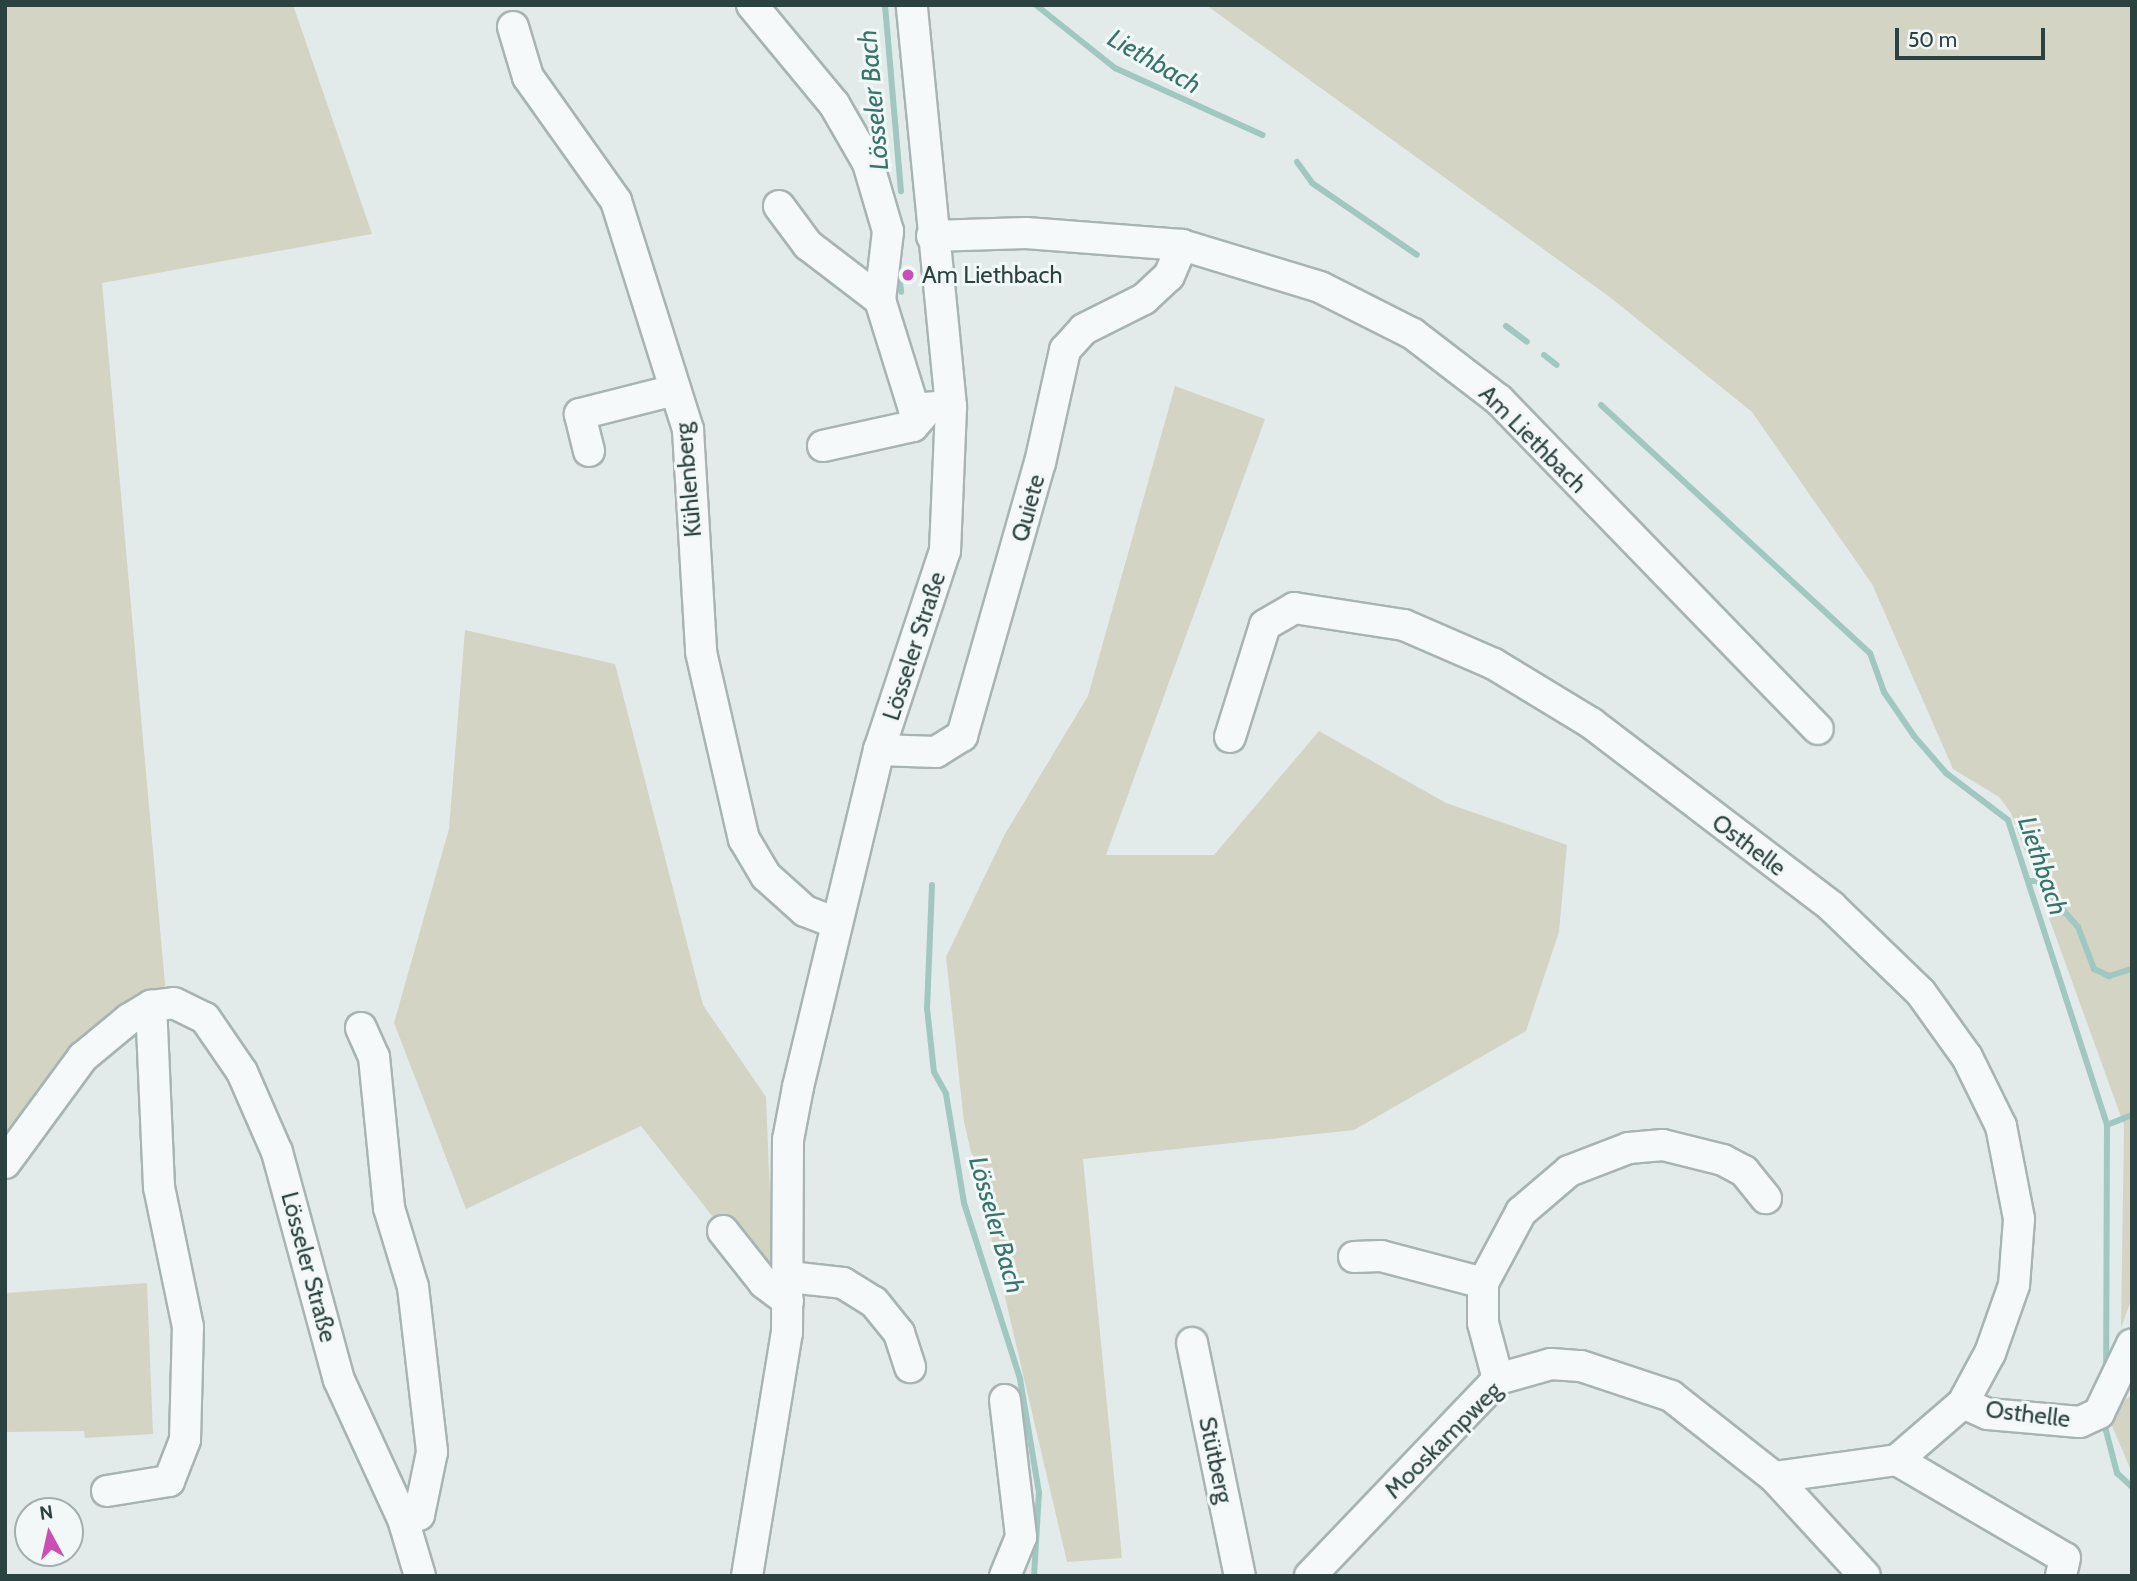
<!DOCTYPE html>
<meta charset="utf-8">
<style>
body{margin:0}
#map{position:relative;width:2137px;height:1581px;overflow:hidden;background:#e3eaea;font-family:Cabin,sans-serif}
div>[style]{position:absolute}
.green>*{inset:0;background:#d3d4c4}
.stream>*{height:6px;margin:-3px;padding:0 3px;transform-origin:3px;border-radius:3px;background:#a0c8c1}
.roads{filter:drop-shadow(2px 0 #a8b4b4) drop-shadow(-2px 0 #a8b4b4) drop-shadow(0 2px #a8b4b4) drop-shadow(0 -2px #a8b4b4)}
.minor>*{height:30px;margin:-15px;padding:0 15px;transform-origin:15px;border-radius:15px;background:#f5f9f9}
.dots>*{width:19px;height:19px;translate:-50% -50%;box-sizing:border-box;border:4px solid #f2f8f7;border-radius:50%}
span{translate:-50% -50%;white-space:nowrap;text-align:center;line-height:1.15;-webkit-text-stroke:6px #f2f8f7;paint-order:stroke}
.poi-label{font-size:24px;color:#2b4241}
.left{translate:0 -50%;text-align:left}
.street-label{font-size:24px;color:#2b4241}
.water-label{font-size:26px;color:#37746c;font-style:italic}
.frame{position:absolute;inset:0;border:7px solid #2b4241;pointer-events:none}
.north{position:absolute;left:14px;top:1497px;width:70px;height:70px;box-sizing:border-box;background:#f2f8f7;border:2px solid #a2afae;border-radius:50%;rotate:352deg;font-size:19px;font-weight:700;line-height:28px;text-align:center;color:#2b4241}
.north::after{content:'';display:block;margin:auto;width:24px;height:32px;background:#c94eb6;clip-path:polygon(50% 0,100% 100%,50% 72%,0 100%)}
.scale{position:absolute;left:1895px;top:28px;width:150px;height:32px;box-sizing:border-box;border:4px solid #2b4241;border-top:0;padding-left:9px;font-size:21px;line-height:24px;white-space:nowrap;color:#2b4241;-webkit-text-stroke:5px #f2f8f7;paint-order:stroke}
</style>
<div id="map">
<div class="green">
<div style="clip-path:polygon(5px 5px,293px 5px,372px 234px,102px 283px,166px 995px,78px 1055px,19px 1116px,5px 1144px)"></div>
<div style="clip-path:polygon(1206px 5px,2132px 5px,2132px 1298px,2121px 1328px,2124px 1125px,2011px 813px,1999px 797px,1953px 769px,1872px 584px,1752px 412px,1611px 298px)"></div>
<div style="clip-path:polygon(1175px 386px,1265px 419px,1106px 855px,1214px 855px,1319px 731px,1446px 803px,1567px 845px,1559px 932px,1526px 1031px,1354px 1130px,1083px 1159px,1122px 1558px,1067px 1562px,964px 1122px,946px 957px,1005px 834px,1088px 696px)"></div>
<div style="clip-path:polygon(465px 630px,615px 664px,703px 1005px,766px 1097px,774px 1294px,641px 1126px,466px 1209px,394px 1023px,449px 829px)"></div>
<div style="clip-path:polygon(147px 1283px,153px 1434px,85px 1438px,84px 1431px,5px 1432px,5px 1293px)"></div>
<div style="clip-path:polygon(2132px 1395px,2132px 1473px,2106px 1412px)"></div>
</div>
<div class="stream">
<div style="left:885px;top:5px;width:187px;rotate:85.1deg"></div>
<div style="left:1036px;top:5px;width:101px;rotate:38.6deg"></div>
<div style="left:1115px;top:68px;width:162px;rotate:24.4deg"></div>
<div style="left:1297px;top:162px;width:26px;rotate:54deg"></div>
<div style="left:1312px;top:183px;width:127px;rotate:34.4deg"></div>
<div style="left:898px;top:266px;width:26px;rotate:83deg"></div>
<div style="left:1506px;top:326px;width:26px;rotate:37deg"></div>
<div style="left:1544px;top:355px;width:16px;rotate:38deg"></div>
<div style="left:1601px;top:405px;width:366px;rotate:42.7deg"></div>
<div style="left:1870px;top:653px;width:41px;rotate:70.3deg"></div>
<div style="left:1884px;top:692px;width:53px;rotate:55.7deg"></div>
<div style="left:1914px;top:736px;width:49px;rotate:49.1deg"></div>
<div style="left:1946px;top:773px;width:78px;rotate:37.2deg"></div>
<div style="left:2008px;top:820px;width:321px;rotate:72deg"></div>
<div style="left:2107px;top:1125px;width:244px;rotate:90.2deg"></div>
<div style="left:2028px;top:881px;width:9px"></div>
<div style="left:2037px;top:881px;width:62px;rotate:48.3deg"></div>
<div style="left:2078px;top:927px;width:45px;rotate:69.1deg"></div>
<div style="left:2094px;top:969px;width:17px;rotate:25deg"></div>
<div style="left:2109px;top:976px;width:24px;rotate:-17deg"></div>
<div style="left:932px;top:885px;width:123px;rotate:92.3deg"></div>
<div style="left:927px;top:1008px;width:64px;rotate:83.8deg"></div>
<div style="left:934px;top:1072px;width:25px;rotate:61deg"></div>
<div style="left:946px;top:1094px;width:110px;rotate:80.6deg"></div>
<div style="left:964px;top:1203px;width:185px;rotate:72.3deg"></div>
<div style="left:1020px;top:1379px;width:115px;rotate:80.5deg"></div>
<div style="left:1039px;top:1492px;width:84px;rotate:93.4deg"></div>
<div style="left:2107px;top:1125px;width:27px;rotate:-22deg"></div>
<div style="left:2104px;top:1423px;width:52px;rotate:75.4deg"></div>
<div style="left:2117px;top:1473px;width:21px;rotate:43deg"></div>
</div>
<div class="roads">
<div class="minor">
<div style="left:752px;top:5px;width:129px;rotate:50.4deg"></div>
<div style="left:834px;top:104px;width:68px;rotate:60deg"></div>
<div style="left:868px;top:163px;width:71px;rotate:73.6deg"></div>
<div style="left:888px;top:231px;width:69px;rotate:96.6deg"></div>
<div style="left:880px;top:300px;width:114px;rotate:72.7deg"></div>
<div style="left:914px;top:409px;width:37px;rotate:-5deg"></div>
<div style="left:513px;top:27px;width:52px;rotate:73.3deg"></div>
<div style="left:528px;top:77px;width:152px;rotate:54.6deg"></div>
<div style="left:616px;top:201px;width:240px;rotate:72.5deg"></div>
<div style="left:688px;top:430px;width:222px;rotate:86.6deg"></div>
<div style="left:701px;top:652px;width:192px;rotate:77.1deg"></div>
<div style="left:744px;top:839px;width:43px;rotate:59.3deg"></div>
<div style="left:766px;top:876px;width:52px;rotate:41.9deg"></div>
<div style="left:805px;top:911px;width:33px;rotate:21deg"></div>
<div style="left:779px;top:206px;width:49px;rotate:53.4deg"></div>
<div style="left:808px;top:245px;width:91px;rotate:37.4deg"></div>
<div style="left:932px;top:236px;width:94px;rotate:-1.8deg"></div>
<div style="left:1026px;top:233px;width:156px;rotate:4.4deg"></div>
<div style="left:1182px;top:245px;width:144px;rotate:16.9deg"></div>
<div style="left:1320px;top:287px;width:104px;rotate:26.8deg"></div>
<div style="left:1413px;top:334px;width:108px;rotate:37.5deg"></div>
<div style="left:1499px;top:400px;width:458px;rotate:45.9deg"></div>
<div style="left:823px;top:446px;width:92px;rotate:-12.5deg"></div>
<div style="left:913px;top:426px;width:20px;rotate:-49deg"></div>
<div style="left:589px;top:451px;width:38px;rotate:-104deg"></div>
<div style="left:580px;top:414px;width:98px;rotate:-14.2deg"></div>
<div style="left:1230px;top:737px;width:117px;rotate:-72.6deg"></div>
<div style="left:1265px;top:625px;width:34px;rotate:-30deg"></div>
<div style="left:1294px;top:608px;width:111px;rotate:8.8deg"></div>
<div style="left:1404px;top:625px;width:98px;rotate:23.4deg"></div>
<div style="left:1494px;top:664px;width:114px;rotate:31.3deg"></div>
<div style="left:1591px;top:723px;width:302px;rotate:37.3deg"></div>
<div style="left:1831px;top:906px;width:125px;rotate:44deg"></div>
<div style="left:1921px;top:993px;width:79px;rotate:54.3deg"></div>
<div style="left:1967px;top:1057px;width:77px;rotate:63.8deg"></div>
<div style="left:2001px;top:1126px;width:95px;rotate:79deg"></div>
<div style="left:2019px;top:1219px;width:66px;rotate:94.3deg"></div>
<div style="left:2014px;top:1285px;width:72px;rotate:109.4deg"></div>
<div style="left:1990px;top:1353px;width:57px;rotate:118.4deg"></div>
<div style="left:1963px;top:1403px;width:87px;rotate:139.2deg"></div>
<div style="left:1897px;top:1460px;width:124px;rotate:172.1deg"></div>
<div style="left:879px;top:750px;width:57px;rotate:2deg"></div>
<div style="left:936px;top:752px;width:31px;rotate:-32deg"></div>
<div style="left:962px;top:736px;width:284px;rotate:-74.1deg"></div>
<div style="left:1040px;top:463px;width:116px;rotate:-77.5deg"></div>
<div style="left:1065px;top:350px;width:28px;rotate:-48deg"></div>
<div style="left:1084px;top:329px;width:67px;rotate:-26.6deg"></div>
<div style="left:1144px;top:299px;width:34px;rotate:-43deg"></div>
<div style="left:1169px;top:276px;width:34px;rotate:-67deg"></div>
<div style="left:361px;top:1028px;width:32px;rotate:66deg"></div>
<div style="left:374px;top:1057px;width:152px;rotate:84.3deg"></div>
<div style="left:389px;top:1208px;width:83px;rotate:73.1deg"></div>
<div style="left:413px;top:1287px;width:166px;rotate:83.4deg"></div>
<div style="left:432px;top:1452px;width:64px;rotate:101.7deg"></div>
<div style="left:419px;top:1515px;width:16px;rotate:166deg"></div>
<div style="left:5px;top:1163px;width:132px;rotate:-53.7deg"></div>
<div style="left:83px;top:1057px;width:60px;rotate:-39.6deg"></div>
<div style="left:129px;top:1019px;width:26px;rotate:-31deg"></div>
<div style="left:151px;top:1006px;width:23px;rotate:-7deg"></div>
<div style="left:174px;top:1003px;width:34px;rotate:26deg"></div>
<div style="left:205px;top:1018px;width:65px;rotate:55.6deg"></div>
<div style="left:242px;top:1072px;width:87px;rotate:66.4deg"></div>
<div style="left:277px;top:1152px;width:236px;rotate:74.8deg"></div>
<div style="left:339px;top:1380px;width:153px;rotate:65.3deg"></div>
<div style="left:403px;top:1519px;width:59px;rotate:73.4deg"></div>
<div style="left:723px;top:1231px;width:66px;rotate:51.7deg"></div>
<div style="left:764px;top:1283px;width:30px;rotate:37deg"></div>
<div style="left:1354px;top:1257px;width:27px;rotate:-2deg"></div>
<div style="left:1381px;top:1256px;width:106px;rotate:14.8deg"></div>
<div style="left:789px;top:1277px;width:54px;rotate:6.3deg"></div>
<div style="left:843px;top:1283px;width:36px;rotate:32deg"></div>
<div style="left:874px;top:1302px;width:40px;rotate:51deg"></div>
<div style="left:899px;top:1333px;width:36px;rotate:72deg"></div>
<div style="left:1192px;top:1343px;width:238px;rotate:78.4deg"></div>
<div style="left:1498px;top:1379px;width:58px;rotate:-105deg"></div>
<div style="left:1483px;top:1323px;width:40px;rotate:-90deg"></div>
<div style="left:1483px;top:1283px;width:81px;rotate:-61.8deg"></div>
<div style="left:1521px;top:1212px;width:63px;rotate:-40.5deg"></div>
<div style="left:1569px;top:1171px;width:64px;rotate:-21deg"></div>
<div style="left:1629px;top:1148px;width:34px;rotate:-5deg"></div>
<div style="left:1663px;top:1145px;width:62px;rotate:14deg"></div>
<div style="left:1723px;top:1160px;width:24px;rotate:28deg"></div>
<div style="left:1744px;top:1171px;width:35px;rotate:51deg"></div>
<div style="left:1005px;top:1400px;width:138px;rotate:83.3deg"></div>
<div style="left:1021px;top:1537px;width:42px;rotate:112.3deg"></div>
<div style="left:1963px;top:1403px;width:27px;rotate:24deg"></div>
<div style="left:1988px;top:1414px;width:92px;rotate:5deg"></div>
<div style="left:2080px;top:1422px;width:21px;rotate:-25deg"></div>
<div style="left:2099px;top:1413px;width:76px;rotate:-64.4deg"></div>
<div style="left:1897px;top:1460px;width:194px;rotate:30.3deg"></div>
<div style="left:2065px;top:1558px;width:18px;rotate:103deg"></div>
<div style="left:107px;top:1491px;width:63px;rotate:-9.2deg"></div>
<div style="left:169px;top:1481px;width:44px;rotate:-68.7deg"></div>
<div style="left:185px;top:1440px;width:113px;rotate:-88.5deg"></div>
<div style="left:188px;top:1327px;width:143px;rotate:-101.7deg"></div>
<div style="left:159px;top:1187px;width:181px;rotate:-92.5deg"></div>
<div style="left:747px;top:1576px;width:246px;rotate:-80.7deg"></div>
<div style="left:787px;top:1333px;width:193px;rotate:-89.7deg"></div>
<div style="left:788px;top:1140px;width:54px;rotate:-79.3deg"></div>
<div style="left:798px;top:1087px;width:347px;rotate:-76.5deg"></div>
<div style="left:879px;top:750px;width:210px;rotate:-71.7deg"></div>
<div style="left:945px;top:551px;width:145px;rotate:-87.6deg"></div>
<div style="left:951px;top:406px;width:403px;rotate:-95.6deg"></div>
<div style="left:1310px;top:1576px;width:272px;rotate:-46.3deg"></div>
<div style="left:1498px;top:1379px;width:55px;rotate:-15.8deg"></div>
<div style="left:1551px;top:1364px;width:30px;rotate:4deg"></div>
<div style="left:1581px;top:1366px;width:95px;rotate:18.4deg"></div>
<div style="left:1671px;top:1396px;width:131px;rotate:38.2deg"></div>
<div style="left:1774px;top:1477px;width:134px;rotate:47.4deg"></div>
</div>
</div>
<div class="dots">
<div style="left:908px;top:275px;background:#c94eb6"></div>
</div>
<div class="poi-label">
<span class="left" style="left:922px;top:275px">Am Liethbach</span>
</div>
<div class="street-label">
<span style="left:1533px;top:439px;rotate:45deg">Am Liethbach</span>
<span style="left:688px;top:480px;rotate:-95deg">Kühlenberg</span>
<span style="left:1028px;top:508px;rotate:-75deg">Quiete</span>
<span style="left:914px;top:646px;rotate:-72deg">Lösseler Straße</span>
<span style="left:1749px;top:845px;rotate:37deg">Osthelle</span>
<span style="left:309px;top:1267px;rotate:75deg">Lösseler Straße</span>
<span style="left:2028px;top:1414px;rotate:7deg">Osthelle</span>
<span style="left:1443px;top:1440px;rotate:-45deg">Mooskampweg</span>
<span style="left:1216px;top:1460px;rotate:78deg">Stütberg</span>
</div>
<div class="water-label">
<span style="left:1154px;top:62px;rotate:30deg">Liethbach</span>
<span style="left:874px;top:100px;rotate:-95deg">Lösseler Bach</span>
<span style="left:2042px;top:866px;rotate:71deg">Liethbach</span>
<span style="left:996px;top:1225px;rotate:74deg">Lösseler Bach</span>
</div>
<div class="frame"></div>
<div class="north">N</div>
<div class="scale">50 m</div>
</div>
